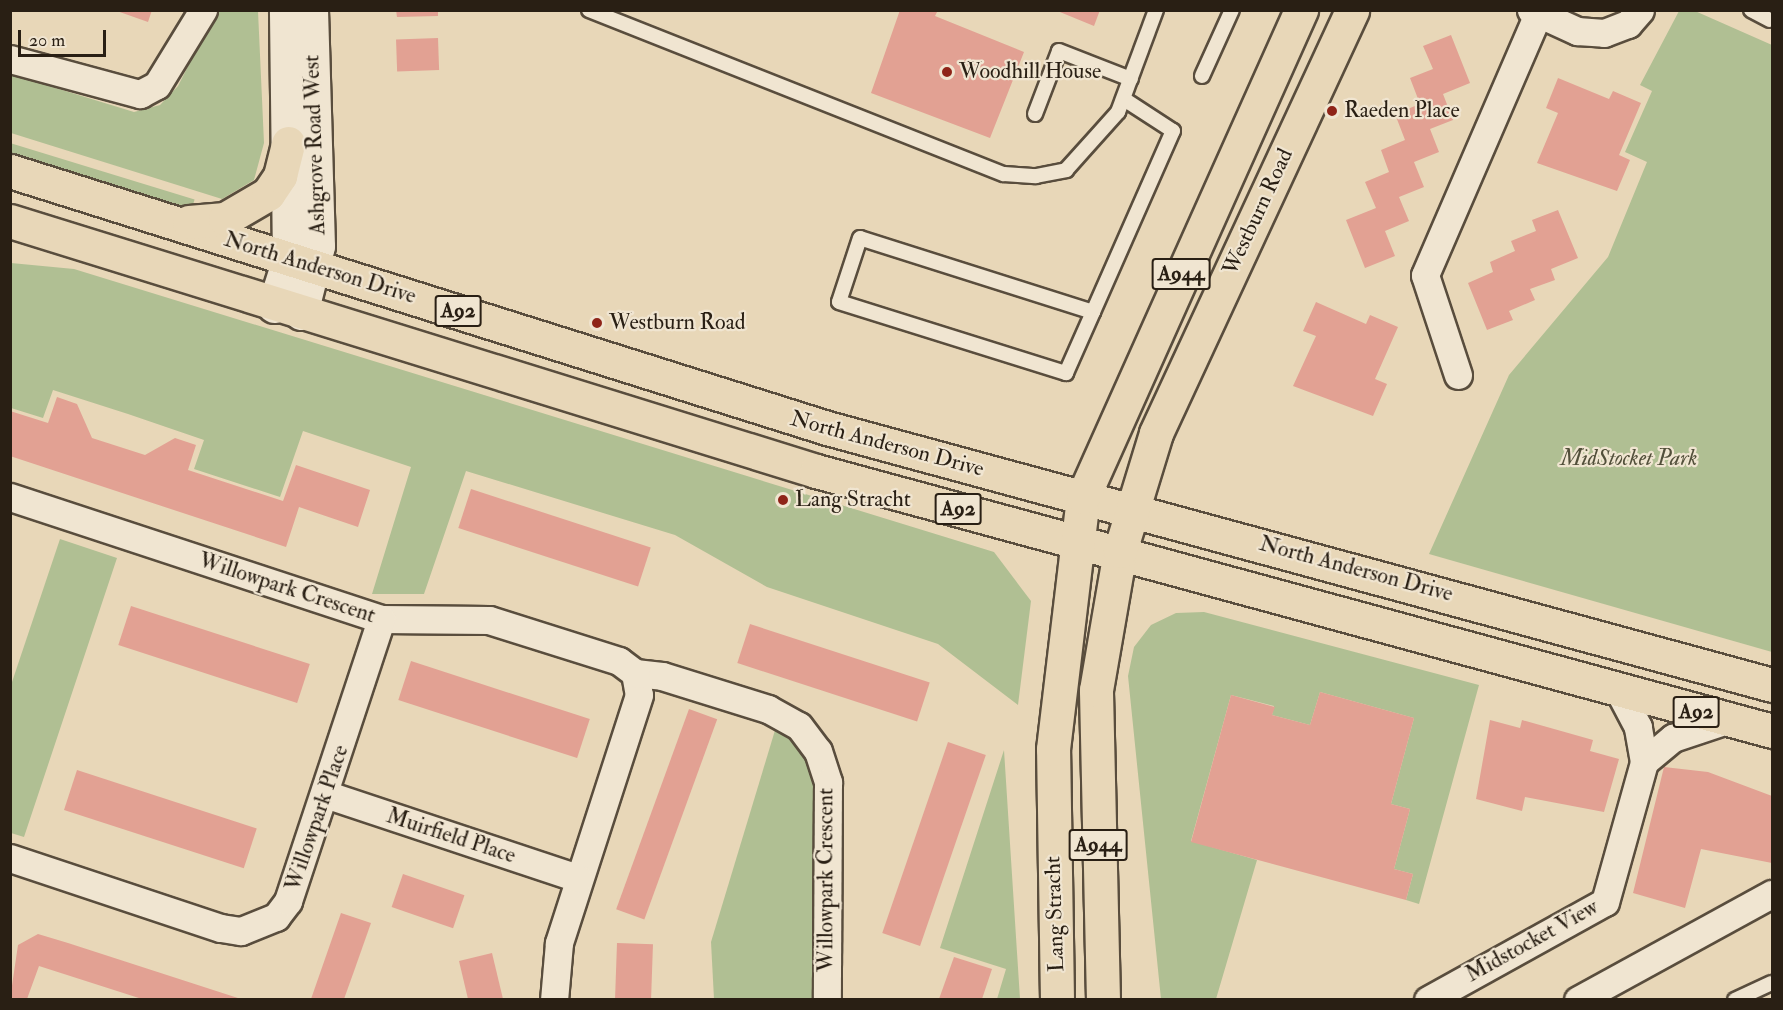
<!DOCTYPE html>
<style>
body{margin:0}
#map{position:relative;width:1783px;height:1010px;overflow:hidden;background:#e8d7b8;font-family:"IM FELL Double Pica",serif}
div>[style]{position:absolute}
.green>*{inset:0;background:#b0bf93;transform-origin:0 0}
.building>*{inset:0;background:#e2a193;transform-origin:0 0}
.roads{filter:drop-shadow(2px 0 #594d3d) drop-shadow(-2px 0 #594d3d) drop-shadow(0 2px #594d3d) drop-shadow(0 -2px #594d3d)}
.service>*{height:14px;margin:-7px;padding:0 7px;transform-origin:7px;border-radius:7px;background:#f0e5d1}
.minor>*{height:27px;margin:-13.5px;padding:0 13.5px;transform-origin:13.5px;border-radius:13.5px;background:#f0e5d1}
.tertiary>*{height:33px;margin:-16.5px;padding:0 16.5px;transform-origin:16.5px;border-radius:16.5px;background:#f0e5d1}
.primary>*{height:33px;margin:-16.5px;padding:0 16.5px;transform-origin:16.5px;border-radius:16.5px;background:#e8d7b8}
.dots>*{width:16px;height:16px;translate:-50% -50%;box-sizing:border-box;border:3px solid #f0e5d1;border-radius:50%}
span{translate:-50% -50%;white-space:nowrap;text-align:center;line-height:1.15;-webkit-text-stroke:4.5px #f0e5d1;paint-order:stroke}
.shield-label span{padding:2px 4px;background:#f0e5d1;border:2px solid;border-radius:4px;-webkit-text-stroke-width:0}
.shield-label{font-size:21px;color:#291f14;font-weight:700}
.poi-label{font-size:22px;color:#291f14}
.left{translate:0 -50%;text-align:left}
.street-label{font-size:22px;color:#291f14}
.park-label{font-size:22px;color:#524f3a;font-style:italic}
.frame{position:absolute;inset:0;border:12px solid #291f14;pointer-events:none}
.scale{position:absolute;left:18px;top:30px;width:88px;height:27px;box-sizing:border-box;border:3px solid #291f14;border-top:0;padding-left:8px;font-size:18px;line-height:21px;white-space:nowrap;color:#291f14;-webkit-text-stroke:4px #f0e5d1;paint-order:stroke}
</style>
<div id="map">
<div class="green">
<div style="clip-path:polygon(216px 11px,258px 11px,264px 143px,254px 180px,222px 199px,11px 133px,10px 74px,134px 112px,160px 105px,178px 86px)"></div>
<div style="clip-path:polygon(1679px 11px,1695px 11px,1772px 45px,1772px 652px,1429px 554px,1509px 375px,1608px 257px,1647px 162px,1625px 152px,1652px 91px,1640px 85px)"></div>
<div style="left:10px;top:143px;width:193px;height:11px;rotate:17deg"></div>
<div style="clip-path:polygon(11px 263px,74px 269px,994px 552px,1031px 601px,1018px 705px,938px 644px,767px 587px,675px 535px,466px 471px,424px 594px,372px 594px,411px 467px,303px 431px,280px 497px,194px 469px,204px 440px,128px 414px,53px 390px,43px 418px,11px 408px)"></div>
<div style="clip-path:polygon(60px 539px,117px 558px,24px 837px,11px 833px,11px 685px)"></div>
<div style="clip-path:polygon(1204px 612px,1479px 685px,1419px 904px,1406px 900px,1413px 874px,1394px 869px,1410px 809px,1391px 804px,1414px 718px,1320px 692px,1310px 725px,1272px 715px,1274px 706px,1231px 695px,1191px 841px,1257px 860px,1216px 999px,1161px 999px,1128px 676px,1134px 647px,1151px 625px,1176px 613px)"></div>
<div style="clip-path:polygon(776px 727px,801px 749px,814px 775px,816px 999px,714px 999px,711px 942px)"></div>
<div style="clip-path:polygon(1004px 750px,1020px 999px,997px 999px,1006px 969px,940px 948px)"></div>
</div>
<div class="building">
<div style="clip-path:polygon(114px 10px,152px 10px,148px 22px)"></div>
<div style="clip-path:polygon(396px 10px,438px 10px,438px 16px,397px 17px)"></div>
<div style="clip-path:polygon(900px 10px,938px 10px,935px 16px,1024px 52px,990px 138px,871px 93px)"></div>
<div style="clip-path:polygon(1055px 10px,1100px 10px,1094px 26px)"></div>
<div style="clip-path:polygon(1451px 35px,1470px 83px,1443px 94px,1453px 120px,1430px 129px,1439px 152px,1414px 162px,1424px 187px,1399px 197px,1409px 221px,1385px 231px,1395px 256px,1365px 268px,1346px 220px,1376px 208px,1365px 182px,1389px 172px,1381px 150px,1405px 140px,1395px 114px,1420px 104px,1410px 78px,1433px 69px,1423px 46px)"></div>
<div style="left:438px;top:38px;width:32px;height:42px;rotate:88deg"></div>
<div style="clip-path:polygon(1558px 78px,1609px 99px,1613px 91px,1641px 103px,1619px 155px,1630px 160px,1617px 191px,1537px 163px,1558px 113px,1546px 108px)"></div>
<div style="clip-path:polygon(1558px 210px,1578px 258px,1551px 269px,1555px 280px,1530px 289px,1535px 300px,1509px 311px,1513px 320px,1487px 330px,1468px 283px,1493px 272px,1490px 262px,1515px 251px,1511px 241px,1536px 231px,1532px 220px)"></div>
<div style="clip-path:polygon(1316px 302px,1366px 324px,1370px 315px,1398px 327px,1375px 379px,1387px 384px,1373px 416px,1293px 386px,1316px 336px,1303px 331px)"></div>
<div style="clip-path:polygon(57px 397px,77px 404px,92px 438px,145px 455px,175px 438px,196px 445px,188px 470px,283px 501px,296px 465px,370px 490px,358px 527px,299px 507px,286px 547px,10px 456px,10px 411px,48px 423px)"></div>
<div style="left:471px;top:489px;width:189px;height:41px;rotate:18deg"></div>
<div style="left:131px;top:606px;width:188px;height:41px;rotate:18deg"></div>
<div style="left:750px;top:624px;width:189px;height:41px;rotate:18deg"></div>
<div style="left:411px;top:661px;width:188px;height:41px;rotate:18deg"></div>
<div style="clip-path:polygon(1320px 692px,1414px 718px,1391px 804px,1410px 809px,1394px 869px,1413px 874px,1406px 900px,1191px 842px,1231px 695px,1275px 707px,1272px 715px,1310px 725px)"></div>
<div style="left:689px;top:709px;width:30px;height:213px;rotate:20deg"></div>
<div style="clip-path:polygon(1490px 720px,1520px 728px,1522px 720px,1593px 740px,1590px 751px,1619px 759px,1604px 812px,1525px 797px,1522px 811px,1476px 799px)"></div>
<div style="left:948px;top:742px;width:40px;height:202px;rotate:19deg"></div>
<div style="clip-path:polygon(1664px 767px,1708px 772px,1772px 796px,1772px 863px,1701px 849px,1685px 908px,1633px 893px)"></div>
<div style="left:77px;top:770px;width:189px;height:42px;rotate:18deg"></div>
<div style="left:403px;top:874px;width:65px;height:35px;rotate:19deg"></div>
<div style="clip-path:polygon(341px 913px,371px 923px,353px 974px,344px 999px,311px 999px)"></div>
<div style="clip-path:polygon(38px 934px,68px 943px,241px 999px,142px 999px,39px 966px,27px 999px,10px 999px,18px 945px)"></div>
<div style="left:617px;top:943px;width:36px;height:56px;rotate:2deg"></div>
<div style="clip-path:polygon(492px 953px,503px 999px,468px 999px,459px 961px)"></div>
<div style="clip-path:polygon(954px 957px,992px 969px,982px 999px,939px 999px)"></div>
</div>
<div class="roads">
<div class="service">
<div style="left:589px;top:10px;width:446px;rotate:21.6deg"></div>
<div style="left:1004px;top:174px;width:32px;rotate:4deg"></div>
<div style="left:1036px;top:176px;width:31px;rotate:-11deg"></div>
<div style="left:1066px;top:170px;width:78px;rotate:-48.1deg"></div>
<div style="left:1118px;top:112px;width:109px;rotate:-69.6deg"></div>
<div style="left:1751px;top:10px;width:21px;rotate:28deg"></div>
<div style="left:1202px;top:76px;width:72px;rotate:-65.6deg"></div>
<div style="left:1035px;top:114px;width:67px;rotate:-69.1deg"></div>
<div style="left:1059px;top:51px;width:77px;rotate:21.3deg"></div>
<div style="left:1093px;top:312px;width:244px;rotate:-162.4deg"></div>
<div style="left:860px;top:238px;width:67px;rotate:108.2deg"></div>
<div style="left:839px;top:302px;width:238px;rotate:17.4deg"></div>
<div style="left:1066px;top:373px;width:67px;rotate:-66.1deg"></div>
<div style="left:1093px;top:312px;width:198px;rotate:-66.2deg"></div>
<div style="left:1173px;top:131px;width:59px;rotate:-146.9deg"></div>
<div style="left:1735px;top:1000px;width:40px;rotate:-25deg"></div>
</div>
<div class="minor">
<div style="left:1531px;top:10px;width:51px;rotate:24.5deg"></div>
<div style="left:1577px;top:31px;width:27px;rotate:4deg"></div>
<div style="left:1604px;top:33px;width:26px;rotate:-21deg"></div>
<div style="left:1628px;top:24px;width:18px;rotate:-49deg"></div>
<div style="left:10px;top:59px;width:135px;rotate:15.1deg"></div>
<div style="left:140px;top:94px;width:19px;rotate:-28deg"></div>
<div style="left:157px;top:85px;width:88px;rotate:-58.5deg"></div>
<div style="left:1458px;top:375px;width:105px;rotate:-108.3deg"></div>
<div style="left:1425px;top:275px;width:284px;rotate:-66.6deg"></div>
<div style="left:10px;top:497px;width:391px;rotate:18.2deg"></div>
<div style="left:381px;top:619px;width:108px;rotate:0.5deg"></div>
<div style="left:489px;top:620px;width:136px;rotate:17.5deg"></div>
<div style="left:619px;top:661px;width:20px;rotate:37deg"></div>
<div style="left:635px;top:673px;width:22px;rotate:80deg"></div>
<div style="left:639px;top:695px;width:261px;rotate:107.9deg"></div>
<div style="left:559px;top:943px;width:57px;rotate:95deg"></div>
<div style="left:635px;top:673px;width:27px;rotate:6deg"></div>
<div style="left:662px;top:676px;width:111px;rotate:17.3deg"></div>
<div style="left:768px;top:709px;width:35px;rotate:29deg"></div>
<div style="left:799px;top:726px;width:31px;rotate:53deg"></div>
<div style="left:818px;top:751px;width:33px;rotate:72deg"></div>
<div style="left:828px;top:782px;width:218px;rotate:90.3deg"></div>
<div style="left:1644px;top:762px;width:38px;rotate:-40deg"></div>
<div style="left:1673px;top:738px;width:57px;rotate:-18.4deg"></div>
<div style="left:325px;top:794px;width:267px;rotate:18.4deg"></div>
<div style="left:10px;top:858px;width:222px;rotate:18.4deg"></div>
<div style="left:221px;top:928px;width:20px;rotate:9deg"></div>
<div style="left:241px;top:931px;width:38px;rotate:-22deg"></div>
<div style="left:276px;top:917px;width:20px;rotate:-53deg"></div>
<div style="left:288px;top:901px;width:297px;rotate:-71.7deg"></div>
<div style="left:1428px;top:1000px;width:202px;rotate:-29deg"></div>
<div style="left:1605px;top:902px;width:145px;rotate:-74.4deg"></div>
<div style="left:1644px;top:762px;width:36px;rotate:-100deg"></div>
<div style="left:1638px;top:727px;width:41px;rotate:-117.8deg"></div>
<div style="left:1578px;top:1000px;width:221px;rotate:-28.7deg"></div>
</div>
<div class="tertiary">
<div style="left:274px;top:306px;width:49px;rotate:-72.3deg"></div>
<div style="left:289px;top:259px;width:249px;rotate:-90.7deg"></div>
<div style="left:301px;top:313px;width:69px;rotate:-75.8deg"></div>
<div style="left:318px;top:246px;width:236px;rotate:-91.7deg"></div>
</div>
<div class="primary">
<div style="left:10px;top:171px;width:856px;rotate:17.46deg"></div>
<div style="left:827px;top:428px;width:979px;rotate:15.21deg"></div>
<div style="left:10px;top:221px;width:844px;rotate:17.23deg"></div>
<div style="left:816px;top:471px;width:991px;rotate:15.21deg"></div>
<div style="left:189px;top:222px;width:36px;rotate:-5deg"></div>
<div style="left:225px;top:219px;width:50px;rotate:-30.2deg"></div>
<div style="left:268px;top:194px;width:22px;rotate:-56deg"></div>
<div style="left:280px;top:176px;width:34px;rotate:-76deg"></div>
<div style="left:1057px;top:1000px;width:251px;rotate:-90.9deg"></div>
<div style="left:1053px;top:749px;width:254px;rotate:-83.2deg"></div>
<div style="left:1083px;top:497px;width:534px;rotate:-65.88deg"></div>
<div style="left:1103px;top:1000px;width:310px;rotate:-91.3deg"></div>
<div style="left:1096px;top:690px;width:141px;rotate:-80.2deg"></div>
<div style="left:1120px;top:551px;width:123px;rotate:-73deg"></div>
<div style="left:1156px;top:433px;width:466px;rotate:-65.1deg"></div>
</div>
</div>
<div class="dots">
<div style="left:947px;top:72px;background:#8f2418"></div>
<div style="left:1332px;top:111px;background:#8f2418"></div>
<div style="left:597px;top:323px;background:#8f2418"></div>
<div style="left:783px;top:500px;background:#8f2418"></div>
</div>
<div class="shield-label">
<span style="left:1181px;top:274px">A944</span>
<span style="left:458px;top:311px">A92</span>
<span style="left:958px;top:509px">A92</span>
<span style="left:1696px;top:712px">A92</span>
<span style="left:1098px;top:845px">A944</span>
</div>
<div class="poi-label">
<span class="left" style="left:959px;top:72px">Woodhill House</span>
<span class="left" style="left:1344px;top:111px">Raeden Place</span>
<span class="left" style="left:609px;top:323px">Westburn Road</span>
<span class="left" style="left:795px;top:500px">Lang Stracht</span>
</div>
<div class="street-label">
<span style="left:315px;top:145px;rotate:-92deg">Ashgrove Road West</span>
<span style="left:1258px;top:212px;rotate:-65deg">Westburn Road</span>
<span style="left:320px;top:268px;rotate:17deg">North Anderson Drive</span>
<span style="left:887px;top:444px;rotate:15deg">North Anderson Drive</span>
<span style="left:1356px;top:569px;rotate:15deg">North Anderson Drive</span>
<span style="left:287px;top:588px;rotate:18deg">Willowpark Crescent</span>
<span style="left:317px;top:818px;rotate:-71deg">Willowpark Place</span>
<span style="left:451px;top:836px;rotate:18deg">Muirfield Place</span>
<span style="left:826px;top:880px;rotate:-90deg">Willowpark Crescent</span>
<span style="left:1055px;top:914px;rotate:-92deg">Lang Stracht</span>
<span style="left:1532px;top:941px;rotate:-29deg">Midstocket View</span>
</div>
<div class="park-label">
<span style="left:1629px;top:459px">MidStocket Park</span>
</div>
<div class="frame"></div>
<div class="scale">20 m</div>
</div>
